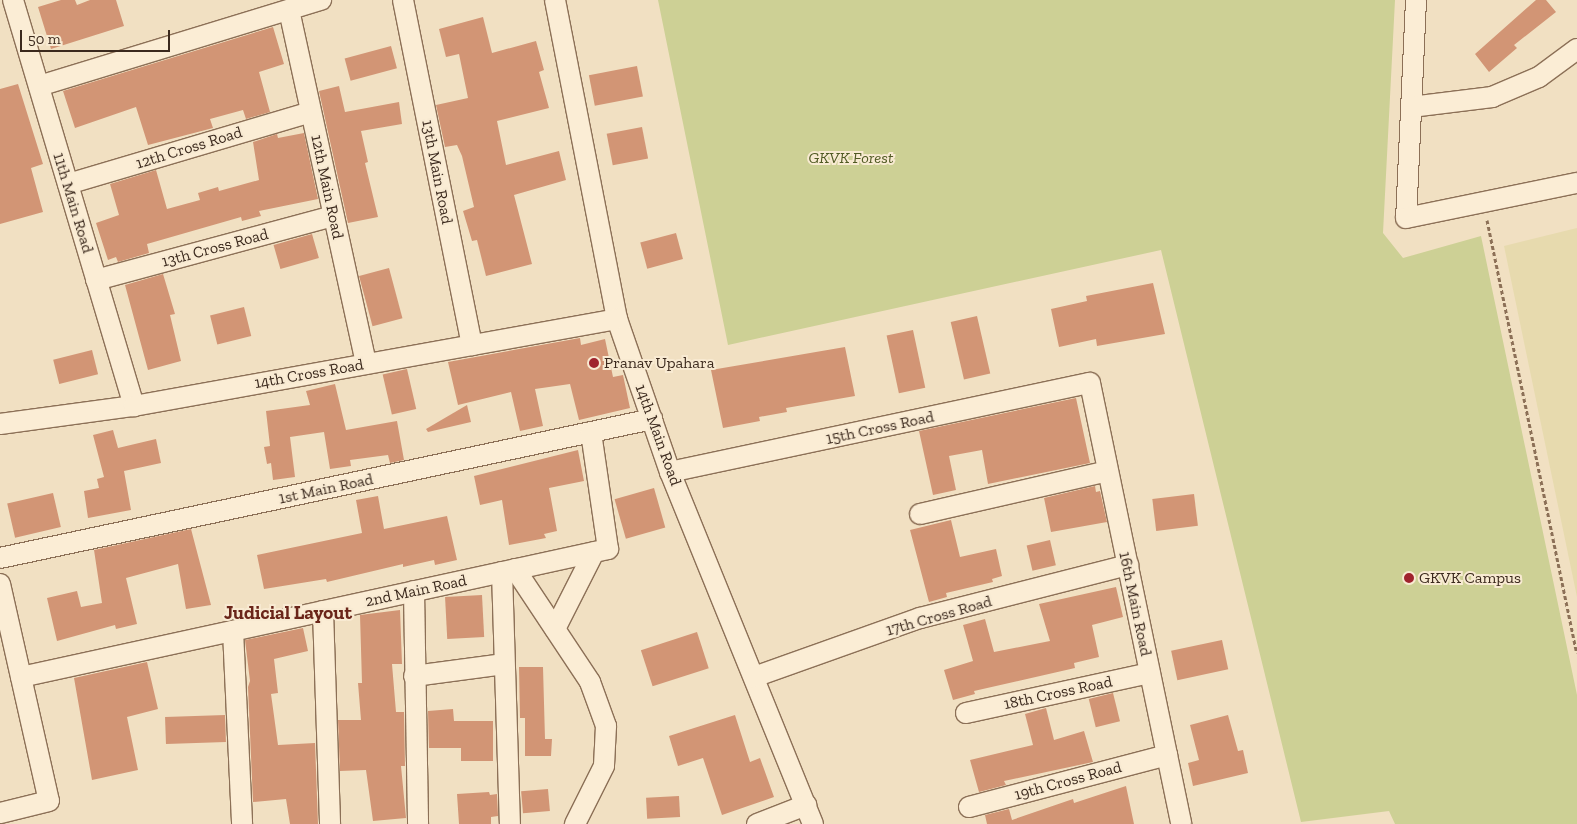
<!DOCTYPE html>
<style>
body{margin:0}
#map{position:relative;width:1577px;height:824px;overflow:hidden;background:#f1e0c2;font-family:"Zilla Slab",serif}
div>[style]{position:absolute}
.farmland>*{inset:0;background:#e7daae}
.green>*{inset:0;background:#cdd095}
.building>*{inset:0;background:#d29575;transform-origin:0 0}
.path>*{height:3px;margin-top:-1.5px;transform-origin:0;background:repeating-linear-gradient(90deg,#8c7057 0 4px,transparent 0 6.5px)}
.roads{filter:drop-shadow(1px 0 #8c7057) drop-shadow(-1px 0 #8c7057) drop-shadow(0 1px #8c7057) drop-shadow(0 -1px #8c7057)}
.minor>*{height:20px;margin:-10px;padding:0 10px;transform-origin:10px;border-radius:10px;background:#fbedd5}
.dots>*{width:14px;height:14px;translate:-50% -50%;box-sizing:border-box;border:2px solid #f8ead2;border-radius:50%}
span{translate:-50% -50%;white-space:nowrap;text-align:center;line-height:1.15;-webkit-text-stroke:4px #f8ead2;paint-order:stroke}
.street-label{font-size:16px;color:#3b291d}
.park-label{font-size:16px;color:#4f5922;font-style:italic}
.poi-label{font-size:16px;color:#3b291d}
.left{translate:0 -50%;text-align:left}
.quarter-label{font-size:19px;color:#6a2519;font-weight:700}
.scale{position:absolute;left:20px;top:30px;width:150px;height:22px;box-sizing:border-box;border:2px solid #3b291d;border-top:0;padding-left:6px;font-size:15px;line-height:18px;white-space:nowrap;color:#3b291d;-webkit-text-stroke:4px #f8ead2;paint-order:stroke}
</style>
<div id="map">
<div class="farmland">
<div style="clip-path:polygon(1577px 228px,1577px 597px,1504px 246px)"></div>
</div>
<div class="green">
<div style="clip-path:polygon(658px 0,1395px 0,1383px 233px,1403px 258px,1481px 236px,1577px 695px,1577px 824px,1395px 824px,1389px 811px,1301px 822px,1161px 250px,728px 345px)"></div>
</div>
<div class="building">
<div style="clip-path:polygon(61px 0,75px 0,77px 5px,90px 0,116px 0,124px 26px,51px 49px,38px 7px)"></div>
<div style="clip-path:polygon(1536px 0,1546px 0,1556px 12px,1514px 45px,1517px 48px,1489px 72px,1475px 54px)"></div>
<div style="clip-path:polygon(483px 17px,492px 53px,536px 41px,544px 70px,539px 72px,549px 108px,497px 121px,506px 165px,559px 151px,566px 180px,514px 195px,532px 264px,486px 276px,477px 240px,472px 241px,463px 211px,474px 207px,462px 156px,457px 145px,445px 147px,436px 105px,468px 98px,459px 54px,446px 57px,439px 29px)"></div>
<div style="clip-path:polygon(273px 27px,284px 64px,259px 72px,270px 112px,246px 119px,243px 110px,210px 119px,213px 128px,148px 145px,136px 107px,75px 128px,63px 91px)"></div>
<div style="left:391px;top:46px;width:23px;height:48px;rotate:75deg"></div>
<div style="left:637px;top:66px;width:31px;height:49px;rotate:79deg"></div>
<div style="clip-path:polygon(18px 84px,43px 164px,31px 168px,43px 212px,0 224px,0 89px)"></div>
<div style="clip-path:polygon(339px 86px,345px 112px,399px 102px,402px 124px,361px 131px,368px 162px,365px 163px,378px 217px,348px 223px,319px 91px)"></div>
<div style="left:642px;top:127px;width:32px;height:36px;rotate:79deg"></div>
<div style="clip-path:polygon(304px 133px,318px 199px,259px 211px,261px 216px,242px 221px,241px 217px,147px 244px,149px 253px,118px 262px,116px 257px,108px 260px,96px 223px,119px 215px,110px 184px,156px 170px,167px 209px,200px 200px,198px 193px,218px 187px,219px 191px,259px 180px,253px 142px,277px 134px,278px 138px)"></div>
<div style="left:676px;top:233px;width:27px;height:37px;rotate:75deg"></div>
<div style="left:312px;top:234px;width:25px;height:40px;rotate:74deg"></div>
<div style="left:389px;top:268px;width:52px;height:31px;rotate:75deg"></div>
<div style="clip-path:polygon(163px 274px,175px 314px,170px 315px,181px 361px,148px 370px,125px 285px)"></div>
<div style="clip-path:polygon(1153px 283px,1165px 334px,1097px 346px,1096px 339px,1059px 347px,1051px 309px,1087px 301px,1086px 296px)"></div>
<div style="left:244px;top:307px;width:30px;height:35px;rotate:76deg"></div>
<div style="left:977px;top:316px;width:59px;height:27px;rotate:77deg"></div>
<div style="left:913px;top:330px;width:59px;height:27px;rotate:78deg"></div>
<div style="clip-path:polygon(580px 338px,581px 345px,605px 339px,613px 377px,623px 375px,630px 408px,579px 420px,570px 384px,535px 389px,543px 426px,520px 431px,511px 392px,458px 405px,448px 362px)"></div>
<div style="clip-path:polygon(845px 347px,855px 396px,786px 408px,787px 412px,759px 417px,760px 421px,723px 428px,711px 370px)"></div>
<div style="left:92px;top:350px;width:25px;height:40px;rotate:76deg"></div>
<div style="left:407px;top:369px;width:41px;height:25px;rotate:77deg"></div>
<div style="clip-path:polygon(335px 384px,346px 430px,397px 421px,404px 460px,390px 463px,388px 455px,350px 460px,351px 466px,330px 469px,324px 432px,290px 437px,295px 477px,273px 480px,271px 463px,267px 464px,264px 447px,270px 446px,266px 411px,310px 405px,306px 391px)"></div>
<div style="clip-path:polygon(1076px 398px,1090px 463px,988px 484px,982px 450px,949px 456px,956px 490px,933px 495px,919px 431px)"></div>
<div style="clip-path:polygon(467px 405px,471px 422px,428px 432px,426px 429px)"></div>
<div style="clip-path:polygon(113px 430px,118px 448px,156px 439px,161px 463px,124px 471px,131px 510px,88px 518px,84px 491px,99px 488px,97px 479px,104px 477px,93px 435px)"></div>
<div style="clip-path:polygon(578px 450px,584px 481px,549px 488px,557px 531px,544px 534px,546px 538px,509px 545px,502px 500px,480px 505px,474px 476px)"></div>
<div style="clip-path:polygon(1095px 486px,1096px 492px,1100px 491px,1107px 522px,1051px 532px,1044px 498px)"></div>
<div style="left:654px;top:488px;width:41px;height:41px;rotate:74deg"></div>
<div style="left:53px;top:493px;width:35px;height:47px;rotate:77deg"></div>
<div style="left:1194px;top:494px;width:32px;height:42px;rotate:83deg"></div>
<div style="clip-path:polygon(378px 496px,384px 529px,447px 516px,457px 560px,435px 565px,434px 560px,403px 567px,403px 564px,327px 582px,326px 579px,264px 589px,257px 555px,362px 533px,356px 500px)"></div>
<div style="clip-path:polygon(951px 520px,960px 557px,996px 549px,1002px 576px,992px 579px,993px 582px,946px 593px,947px 597px,929px 602px,910px 530px)"></div>
<div style="clip-path:polygon(191px 529px,211px 605px,186px 609px,178px 564px,126px 578px,137px 624px,116px 629px,115px 625px,57px 641px,47px 598px,77px 591px,81px 607px,102px 603px,94px 550px)"></div>
<div style="left:1050px;top:540px;width:26px;height:24px;rotate:77deg"></div>
<div style="clip-path:polygon(1116px 587px,1123px 617px,1092px 625px,1099px 657px,1074px 663px,1075px 668px,974px 691px,975px 694px,953px 700px,944px 670px,973px 661px,963px 625px,985px 619px,994px 652px,1050px 641px,1039px 604px)"></div>
<div style="left:482px;top:595px;width:42px;height:37px;rotate:87deg"></div>
<div style="clip-path:polygon(400px 610px,402px 664px,392px 664px,396px 712px,404px 712px,405px 766px,401px 766px,406px 818px,373px 821px,366px 770px,340px 771px,338px 720px,361px 720px,358px 683px,362px 683px,360px 615px)"></div>
<div style="clip-path:polygon(303px 628px,308px 651px,274px 659px,278px 693px,271px 694px,278px 745px,315px 743px,318px 824px,290px 824px,286px 799px,253px 802px,248px 687px,250px 681px,245px 640px)"></div>
<div style="left:697px;top:632px;width:38px;height:59px;rotate:72deg"></div>
<div style="left:1222px;top:640px;width:30px;height:52px;rotate:78deg"></div>
<div style="clip-path:polygon(147px 662px,158px 709px,127px 717px,138px 770px,92px 780px,74px 678px)"></div>
<div style="clip-path:polygon(519px 667px,543px 667px,545px 739px,552px 739px,551px 756px,525px 756px,525px 718px,520px 718px)"></div>
<div style="left:1113px;top:693px;width:29px;height:25px;rotate:76deg"></div>
<div style="clip-path:polygon(1046px 708px,1054px 740px,1084px 731px,1093px 762px,1004px 781px,1006px 785px,979px 792px,970px 760px,1033px 745px,1025px 714px)"></div>
<div style="clip-path:polygon(453px 709px,454px 721px,493px 721px,493px 761px,461px 761px,461px 748px,429px 748px,428px 711px)"></div>
<div style="left:225px;top:715px;width:27px;height:60px;rotate:88deg"></div>
<div style="clip-path:polygon(735px 715px,750px 762px,760px 758px,774px 797px,722px 815px,703px 758px,678px 766px,669px 736px)"></div>
<div style="clip-path:polygon(1228px 715px,1238px 751px,1243px 750px,1248px 773px,1193px 786px,1188px 763px,1199px 760px,1190px 725px)"></div>
<div style="clip-path:polygon(1126px 786px,1134px 824px,987px 824px,985px 815px,1009px 809px,1012px 820px,1073px 799px,1074px 803px)"></div>
<div style="left:548px;top:789px;width:22px;height:27px;rotate:85deg"></div>
<div style="clip-path:polygon(489px 792px,490px 795px,497px 794px,498px 816px,491px 817px,491px 824px,459px 824px,457px 794px)"></div>
<div style="left:679px;top:796px;width:21px;height:33px;rotate:87deg"></div>
</div>
<div class="path">
<div style="left:1487px;top:220px;width:442px;rotate:78.3deg"></div>
</div>
<div class="roads">
<div class="minor">
<div style="left:13px;top:0;width:424px;rotate:73.4deg"></div>
<div style="left:403px;top:0;width:352px;rotate:78.7deg"></div>
<div style="left:555px;top:0;width:325px;rotate:79deg"></div>
<div style="left:617px;top:319px;width:162px;rotate:70.9deg"></div>
<div style="left:670px;top:472px;width:380px;rotate:67.9deg"></div>
<div style="left:1416px;top:0;width:218px;rotate:92.6deg"></div>
<div style="left:1406px;top:218px;width:175px;rotate:-11.6deg"></div>
<div style="left:289px;top:10px;width:362px;rotate:77.7deg"></div>
<div style="left:39px;top:86px;width:295px;rotate:-17deg"></div>
<div style="left:1411px;top:107px;width:82px;rotate:-7deg"></div>
<div style="left:1492px;top:97px;width:51px;rotate:-23.1deg"></div>
<div style="left:1539px;top:77px;width:47px;rotate:-36.4deg"></div>
<div style="left:68px;top:184px;width:253px;rotate:-16.5deg"></div>
<div style="left:96px;top:280px;width:246px;rotate:-15.1deg"></div>
<div style="left:0;top:424px;width:135px;rotate:-7.7deg"></div>
<div style="left:134px;top:406px;width:491px;rotate:-10.2deg"></div>
<div style="left:670px;top:472px;width:429px;rotate:-12deg"></div>
<div style="left:1090px;top:383px;width:450px;rotate:78.3deg"></div>
<div style="left:920px;top:514px;width:192px;rotate:-12.9deg"></div>
<div style="left:0;top:558px;width:667px;rotate:-12.03deg"></div>
<div style="left:515px;top:569px;width:136px;rotate:56.4deg"></div>
<div style="left:590px;top:682px;width:47px;rotate:70deg"></div>
<div style="left:606px;top:726px;width:40px;rotate:92.9deg"></div>
<div style="left:604px;top:766px;width:65px;rotate:116.6deg"></div>
<div style="left:502px;top:572px;width:252px;rotate:88.2deg"></div>
<div style="left:0;top:584px;width:222px;rotate:77.3deg"></div>
<div style="left:49px;top:801px;width:50px;rotate:166.2deg"></div>
<div style="left:414px;top:591px;width:233px;rotate:89deg"></div>
<div style="left:323px;top:611px;width:213px;rotate:88.1deg"></div>
<div style="left:555px;top:629px;width:86px;rotate:-63.1deg"></div>
<div style="left:233px;top:631px;width:193px;rotate:87.3deg"></div>
<div style="left:414px;top:676px;width:91px;rotate:-7.6deg"></div>
<div style="left:21px;top:677px;width:601px;rotate:-12.3deg"></div>
<div style="left:608px;top:549px;width:118px;rotate:-98.3deg"></div>
<div style="left:754px;top:677px;width:176px;rotate:-19.6deg"></div>
<div style="left:920px;top:618px;width:215px;rotate:-14.3deg"></div>
<div style="left:966px;top:713px;width:188px;rotate:-12.3deg"></div>
<div style="left:969px;top:807px;width:205px;rotate:-14.7deg"></div>
<div style="left:757px;top:824px;width:53px;rotate:-21.2deg"></div>
</div>
</div>
<div class="dots">
<div style="left:594px;top:363px;background:#9f232d"></div>
<div style="left:1409px;top:578px;background:#9f232d"></div>
</div>
<div class="street-label">
<span style="left:189px;top:148px;rotate:-17deg">12th Cross Road</span>
<span style="left:437px;top:172px;rotate:79deg">13th Main Road</span>
<span style="left:327px;top:187px;rotate:78deg">12th Main Road</span>
<span style="left:73px;top:203px;rotate:73deg">11th Main Road</span>
<span style="left:215px;top:248px;rotate:-15deg">13th Cross Road</span>
<span style="left:309px;top:374px;rotate:-10deg">14th Cross Road</span>
<span style="left:880px;top:428px;rotate:-12deg">15th Cross Road</span>
<span style="left:658px;top:435px;rotate:70deg">14th Main Road</span>
<span style="left:326px;top:489px;rotate:-12deg">1st Main Road</span>
<span style="left:416px;top:591px;rotate:-12deg">2nd Main Road</span>
<span style="left:1135px;top:604px;rotate:78deg">16th Main Road</span>
<span style="left:939px;top:616px;rotate:-16deg">17th Cross Road</span>
<span style="left:1058px;top:693px;rotate:-12deg">18th Cross Road</span>
<span style="left:1068px;top:781px;rotate:-15deg">19th Cross Road</span>
</div>
<div class="park-label">
<span style="left:851px;top:158px">GKVK Forest</span>
</div>
<div class="poi-label">
<span class="left" style="left:604px;top:363px">Pranav Upahara</span>
<span class="left" style="left:1419px;top:578px">GKVK Campus</span>
</div>
<div class="quarter-label">
<span style="left:288px;top:613px">Judicial Layout</span>
</div>
<div class="scale">50 m</div>
</div>
